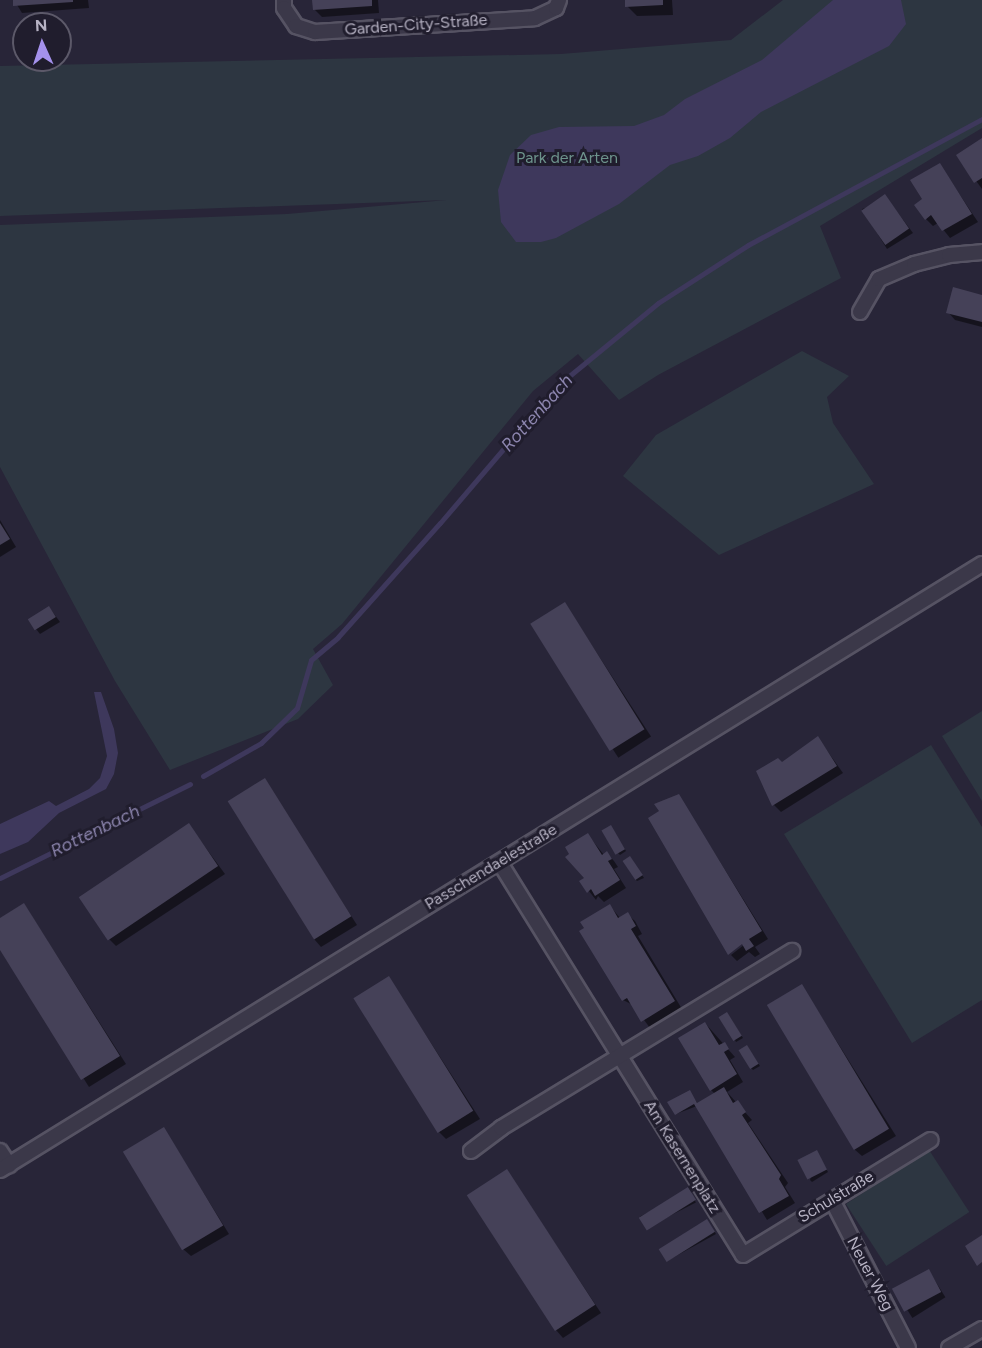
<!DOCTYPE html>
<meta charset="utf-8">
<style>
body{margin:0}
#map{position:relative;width:982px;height:1348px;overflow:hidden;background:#282538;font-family:Figtree,sans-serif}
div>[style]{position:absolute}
.green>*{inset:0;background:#2d3641;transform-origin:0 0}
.water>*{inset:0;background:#3e385c}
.shadow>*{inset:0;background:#0007;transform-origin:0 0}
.stream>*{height:5px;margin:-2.5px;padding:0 2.5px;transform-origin:2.5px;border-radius:2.5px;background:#3e385c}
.building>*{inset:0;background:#454158;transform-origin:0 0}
.roads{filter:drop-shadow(2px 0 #565363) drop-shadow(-2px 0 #565363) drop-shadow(0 2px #565363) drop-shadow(0 -2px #565363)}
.minor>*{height:14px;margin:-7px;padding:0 7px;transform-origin:7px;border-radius:7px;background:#3b3849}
span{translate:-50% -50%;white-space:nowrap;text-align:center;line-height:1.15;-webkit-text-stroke:6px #201d2d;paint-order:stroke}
.street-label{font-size:16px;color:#b7b3c4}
.park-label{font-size:16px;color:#6d938c}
.water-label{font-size:18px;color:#8c85ae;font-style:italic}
.north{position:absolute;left:12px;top:12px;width:60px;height:60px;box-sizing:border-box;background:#201d2d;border:2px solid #5c5969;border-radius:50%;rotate:357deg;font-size:16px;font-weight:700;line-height:24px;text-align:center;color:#b7b3c4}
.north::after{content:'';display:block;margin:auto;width:21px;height:27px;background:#a491ec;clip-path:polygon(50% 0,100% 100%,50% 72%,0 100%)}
</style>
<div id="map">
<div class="green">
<div style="clip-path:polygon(783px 0,982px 0,982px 128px,820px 226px,841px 278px,658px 375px,619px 400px,578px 354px,533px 391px,342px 624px,313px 649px,333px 685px,298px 719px,170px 770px,115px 681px,0 467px,0 225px,287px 214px,447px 200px,0 216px,0 66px,561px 54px,731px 40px)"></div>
<div style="clip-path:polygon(802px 351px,849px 376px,827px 397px,833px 423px,874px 484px,719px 555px,623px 476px,656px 435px)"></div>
<div style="clip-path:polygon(982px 711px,982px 801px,942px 736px)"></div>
<div style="clip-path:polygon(931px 745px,982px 827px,982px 1000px,912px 1043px,784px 834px)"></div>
<div style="left:929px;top:1150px;width:74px;height:99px;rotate:57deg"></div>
</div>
<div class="water">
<div style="clip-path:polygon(833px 0,901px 0,906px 24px,889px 46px,761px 112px,730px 138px,698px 156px,670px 165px,619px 204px,556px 238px,541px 242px,516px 242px,501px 222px,498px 190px,510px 155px,531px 135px,559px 127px,634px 126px,664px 115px,685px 99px,762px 60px)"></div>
<div style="clip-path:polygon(94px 692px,101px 692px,114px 729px,118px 753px,114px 774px,106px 789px,59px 813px,28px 842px,0 854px,0 824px,49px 801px,56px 806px,89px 789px,100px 778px,107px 756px)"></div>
</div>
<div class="shadow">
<div style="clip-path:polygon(14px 0,88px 0,89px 8px,22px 13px)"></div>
<div style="clip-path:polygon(314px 0,378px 0,379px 13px,322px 17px,314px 9px)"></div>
<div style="clip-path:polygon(627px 0,672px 0,673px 15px,637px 16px,627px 6px)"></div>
<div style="clip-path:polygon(982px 140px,982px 189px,958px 156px)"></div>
<div style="clip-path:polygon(940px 165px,978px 222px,950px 238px,938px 223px,933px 226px,926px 219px,924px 200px)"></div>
<div style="clip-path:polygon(889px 201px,913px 233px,887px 249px,862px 209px)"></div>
<div style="clip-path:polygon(982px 296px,982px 327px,955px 320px,948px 312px)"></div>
<div style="clip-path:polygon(0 520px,16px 547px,0 557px)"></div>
<div style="left:565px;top:604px;width:158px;height:39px;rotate:57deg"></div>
<div style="clip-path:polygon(49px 607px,60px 622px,40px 634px,36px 629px)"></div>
<div style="clip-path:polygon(818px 738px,843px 773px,781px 812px,774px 805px,782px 764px)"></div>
<div style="clip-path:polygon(264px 779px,357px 925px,321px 947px,314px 939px)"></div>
<div style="clip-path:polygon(679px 796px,768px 939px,755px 947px,760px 954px,755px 957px,749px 952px,737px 961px,731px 955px,749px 941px)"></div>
<div style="clip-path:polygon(189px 825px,225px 874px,116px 946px,109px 939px)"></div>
<div style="clip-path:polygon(612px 829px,626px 851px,620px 855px,618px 853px)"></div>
<div style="clip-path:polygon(588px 835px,604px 855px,607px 853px,614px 861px,618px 867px,614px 869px,626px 888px,604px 902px,598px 896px,596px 900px,581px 881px,586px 878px)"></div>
<div style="clip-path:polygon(632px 860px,644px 878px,637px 881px,635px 879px)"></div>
<div style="clip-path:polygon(24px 904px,126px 1064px,89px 1087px,0 947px,0 919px)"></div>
<div style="clip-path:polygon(610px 906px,620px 918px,627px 914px,635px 921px,642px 934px,638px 936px,682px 1009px,650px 1028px,633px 1005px,623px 1000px)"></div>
<div style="clip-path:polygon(389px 978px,480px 1119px,446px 1139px,439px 1132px)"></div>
<div style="clip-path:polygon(802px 986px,896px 1136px,862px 1156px,854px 1149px)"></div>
<div style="clip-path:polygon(729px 1016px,743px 1038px,736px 1042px,735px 1040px)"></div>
<div style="clip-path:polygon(705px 1023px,735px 1057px,730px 1060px,743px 1082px,727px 1092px,752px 1120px,748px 1123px,788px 1183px,785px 1187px,795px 1203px,767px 1220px,697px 1106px,676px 1114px,689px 1092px,698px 1104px,715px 1094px,711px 1090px)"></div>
<div style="clip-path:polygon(748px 1048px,760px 1066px,753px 1070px,751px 1068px)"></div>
<div style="clip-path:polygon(164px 1129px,229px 1234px,191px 1256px,183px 1249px)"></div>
<div style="clip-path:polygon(818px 1154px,828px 1172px,812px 1182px,810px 1180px)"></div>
<div style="clip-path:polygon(507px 1171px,601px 1313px,563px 1338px,556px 1330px)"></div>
<div style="left:690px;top:1191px;width:13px;height:56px;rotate:63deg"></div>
<div style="clip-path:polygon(709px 1223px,716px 1234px,667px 1261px)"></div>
<div style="left:929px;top:1271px;width:31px;height:39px;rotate:58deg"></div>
</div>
<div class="stream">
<div style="left:203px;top:776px;width:67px;rotate:-29.6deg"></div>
<div style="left:261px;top:743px;width:50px;rotate:-44.2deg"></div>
<div style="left:297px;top:708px;width:50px;rotate:-73.7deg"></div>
<div style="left:311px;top:660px;width:35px;rotate:-40deg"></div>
<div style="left:338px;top:637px;width:153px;rotate:-48.2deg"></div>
<div style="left:440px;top:523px;width:180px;rotate:-49.5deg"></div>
<div style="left:557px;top:386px;width:131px;rotate:-39.4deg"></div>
<div style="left:658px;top:303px;width:107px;rotate:-32.8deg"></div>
<div style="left:748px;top:245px;width:266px;rotate:-28.3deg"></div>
<div style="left:0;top:878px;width:212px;rotate:-26.3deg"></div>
</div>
<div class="building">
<div style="clip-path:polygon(13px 0,73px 0,73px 2px,13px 6px)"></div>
<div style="clip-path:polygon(312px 0,372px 0,372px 6px,313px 10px)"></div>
<div style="clip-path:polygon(625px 0,663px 0,663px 5px,625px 7px)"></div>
<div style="clip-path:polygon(982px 138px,982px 178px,974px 183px,956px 155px)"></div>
<div style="clip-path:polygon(940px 163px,972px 214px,942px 231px,931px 215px,925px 220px,914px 205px,922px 199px,910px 180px)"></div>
<div style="left:885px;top:194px;width:42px;height:29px;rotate:55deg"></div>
<div style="clip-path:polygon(953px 287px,982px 295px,982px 322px,946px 313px)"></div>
<div style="clip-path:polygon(0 523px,10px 539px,0 545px)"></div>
<div style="left:565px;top:602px;width:150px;height:41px;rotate:58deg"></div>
<div style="left:49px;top:606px;width:13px;height:25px;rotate:58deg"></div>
<div style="clip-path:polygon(818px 736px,837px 766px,772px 806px,756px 771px,778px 758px,782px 762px)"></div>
<div style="left:265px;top:778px;width:163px;height:44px;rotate:58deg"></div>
<div style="clip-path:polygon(679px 794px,762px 931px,749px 939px,754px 946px,746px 951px,742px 944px,728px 955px,648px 818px,659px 811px,654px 804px)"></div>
<div style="left:189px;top:823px;width:52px;height:133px;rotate:56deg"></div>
<div style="left:611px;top:825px;width:28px;height:11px;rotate:60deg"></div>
<div style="clip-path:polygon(588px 833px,602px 855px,607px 851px,612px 859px,608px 861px,620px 880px,595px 896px,591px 889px,587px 893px,579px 881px,584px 878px,565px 857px,569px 854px,565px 847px)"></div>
<div style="left:630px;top:856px;width:23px;height:9px;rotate:56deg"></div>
<div style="clip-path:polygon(24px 903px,120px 1056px,81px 1080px,0 950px,0 918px)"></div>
<div style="clip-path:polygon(610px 904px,618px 918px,628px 912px,636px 926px,631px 929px,675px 1001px,641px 1022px,627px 998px,622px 1001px,579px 931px,584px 928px,580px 922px)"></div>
<div style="left:389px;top:976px;width:159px;height:42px;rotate:58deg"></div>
<div style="left:802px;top:984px;width:169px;height:41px;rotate:59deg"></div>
<div style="left:727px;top:1012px;width:28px;height:10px;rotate:58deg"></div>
<div style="clip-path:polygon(705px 1022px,719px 1045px,725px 1042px,729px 1049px,724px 1052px,737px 1074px,710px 1091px,678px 1038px)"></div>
<div style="left:747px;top:1045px;width:22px;height:10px;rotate:58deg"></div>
<div style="clip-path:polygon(724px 1087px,733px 1103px,738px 1100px,746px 1112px,742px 1115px,781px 1175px,779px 1179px,789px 1196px,759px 1213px,694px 1104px,675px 1115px,667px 1102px,690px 1090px,697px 1103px)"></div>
<div style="left:164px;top:1127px;width:115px;height:48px;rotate:59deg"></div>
<div style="left:817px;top:1150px;width:22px;height:22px;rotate:63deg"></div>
<div style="left:507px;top:1169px;width:162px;height:48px;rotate:57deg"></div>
<div style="left:688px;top:1187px;width:15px;height:58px;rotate:58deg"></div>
<div style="left:707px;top:1219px;width:15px;height:57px;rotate:58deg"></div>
<div style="clip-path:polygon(982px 1235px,982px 1262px,977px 1266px,965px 1246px)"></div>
<div style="left:929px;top:1269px;width:26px;height:42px;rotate:62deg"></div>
</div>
<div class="roads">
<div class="minor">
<div style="left:284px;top:0;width:8px;rotate:90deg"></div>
<div style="left:284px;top:8px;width:22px;rotate:56deg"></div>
<div style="left:296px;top:26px;width:20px;rotate:18deg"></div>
<div style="left:315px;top:32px;width:220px;rotate:-3.6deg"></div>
<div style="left:535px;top:18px;width:23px;rotate:-25deg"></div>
<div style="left:556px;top:8px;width:9px;rotate:-69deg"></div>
<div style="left:860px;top:312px;width:38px;rotate:-60deg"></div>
<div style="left:879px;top:279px;width:38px;rotate:-23deg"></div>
<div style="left:914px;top:264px;width:36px;rotate:-14deg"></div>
<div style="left:949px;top:255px;width:33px;rotate:-5deg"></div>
<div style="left:500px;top:863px;width:461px;rotate:58.2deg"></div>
<div style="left:743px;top:1255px;width:220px;rotate:-31.5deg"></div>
<div style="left:0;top:1151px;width:17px;rotate:57deg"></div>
<div style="left:471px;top:1151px;width:38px;rotate:-37deg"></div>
<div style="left:501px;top:1128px;width:341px;rotate:-31.3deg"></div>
<div style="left:0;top:1170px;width:1154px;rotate:-31.68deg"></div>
<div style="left:832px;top:1200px;width:166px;rotate:62.8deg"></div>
<div style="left:949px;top:1348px;width:38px;rotate:-30deg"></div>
</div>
</div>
<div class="street-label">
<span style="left:416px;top:25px;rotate:-4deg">Garden-City-Straße</span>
<span style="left:491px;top:867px;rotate:-31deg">Passchendaelestraße</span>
<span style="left:682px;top:1157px;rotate:58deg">Am Kasernenplatz</span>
<span style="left:836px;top:1197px;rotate:-31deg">Schulstraße</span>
<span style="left:870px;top:1274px;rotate:62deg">Neuer Weg</span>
</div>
<div class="park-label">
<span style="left:567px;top:158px">Park der Arten</span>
</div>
<div class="water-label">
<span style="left:537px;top:413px;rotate:-48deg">Rottenbach</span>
<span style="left:95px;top:831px;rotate:-26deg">Rottenbach</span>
</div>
<div class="north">N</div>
</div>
